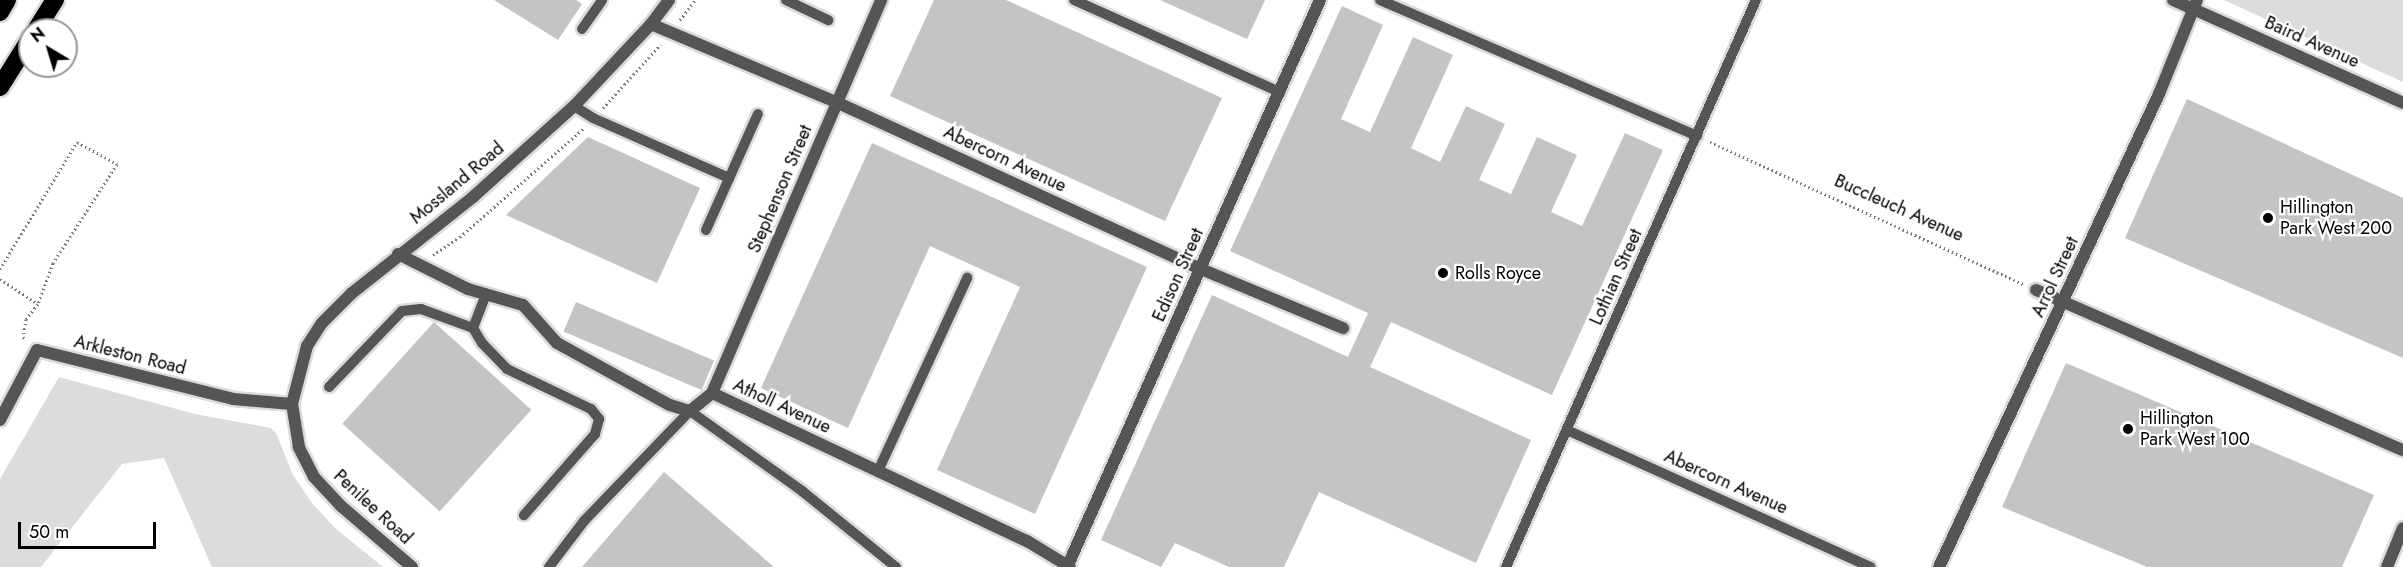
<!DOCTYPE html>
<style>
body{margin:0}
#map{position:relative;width:2403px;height:567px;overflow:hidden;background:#fff;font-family:Jost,sans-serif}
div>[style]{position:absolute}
.green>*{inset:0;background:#dcdcdc}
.building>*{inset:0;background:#c4c4c4;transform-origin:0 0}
.path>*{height:3px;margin-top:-1.5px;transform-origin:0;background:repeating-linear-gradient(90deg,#777 0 1.5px,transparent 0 4.5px)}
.roads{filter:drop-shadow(2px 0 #dbdbdb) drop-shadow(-2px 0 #dbdbdb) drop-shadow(0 2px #dbdbdb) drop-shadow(0 -2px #dbdbdb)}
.service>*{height:10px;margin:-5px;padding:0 5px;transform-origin:5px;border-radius:5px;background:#555}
.minor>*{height:12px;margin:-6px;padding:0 6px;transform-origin:6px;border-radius:6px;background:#555}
.tertiary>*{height:12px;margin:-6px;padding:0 6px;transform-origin:6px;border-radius:6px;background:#555}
.motorway>*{height:18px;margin:-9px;padding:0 9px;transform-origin:9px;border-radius:9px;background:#000}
.dots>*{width:16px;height:16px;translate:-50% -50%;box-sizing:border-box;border:3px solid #fff;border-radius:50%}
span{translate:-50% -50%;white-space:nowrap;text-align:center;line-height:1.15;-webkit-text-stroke:4.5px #fff;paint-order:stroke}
.street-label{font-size:18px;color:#000}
.poi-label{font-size:18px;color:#000}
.left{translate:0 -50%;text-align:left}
.north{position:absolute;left:18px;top:18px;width:60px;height:60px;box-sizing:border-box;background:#fff;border:2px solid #999;border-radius:50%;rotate:322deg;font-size:16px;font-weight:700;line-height:24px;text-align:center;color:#000}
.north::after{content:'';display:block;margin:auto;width:21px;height:27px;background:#000;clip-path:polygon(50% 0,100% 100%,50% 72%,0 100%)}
.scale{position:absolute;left:18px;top:522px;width:138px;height:27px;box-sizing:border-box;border:3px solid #000;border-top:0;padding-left:8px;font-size:18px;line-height:21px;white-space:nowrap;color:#000;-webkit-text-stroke:4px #fff;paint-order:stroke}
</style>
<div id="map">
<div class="green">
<div style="clip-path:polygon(2224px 0,2403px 0,2403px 82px)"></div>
<div style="clip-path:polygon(59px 377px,195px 414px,271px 428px,276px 433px,293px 475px,312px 503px,335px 528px,383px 567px,212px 567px,164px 458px,122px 464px,41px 567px,0 567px,0 479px)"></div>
</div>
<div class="building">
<div style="clip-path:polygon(494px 0,576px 0,582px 4px,558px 40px)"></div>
<div style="clip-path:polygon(934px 0,1006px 0,1222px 98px,1165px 221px,890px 96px)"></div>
<div style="clip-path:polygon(1160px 0,1265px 0,1247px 39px)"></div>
<div style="clip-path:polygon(1342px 6px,1383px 25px,1341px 119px,1370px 132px,1413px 37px,1453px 55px,1411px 148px,1440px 162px,1466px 106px,1505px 124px,1479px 180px,1511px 194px,1537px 137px,1577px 155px,1551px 212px,1582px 226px,1625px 133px,1663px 150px,1552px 395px,1391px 322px,1370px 367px,1531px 440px,1476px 563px,1319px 492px,1284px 567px,1229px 567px,1175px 543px,1161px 567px,1101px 540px,1212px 295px,1348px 357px,1368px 313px,1230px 251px)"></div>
<div style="clip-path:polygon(2187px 99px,2403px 198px,2403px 358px,2125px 238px)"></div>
<div style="clip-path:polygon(588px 137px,700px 188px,657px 283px,506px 215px)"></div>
<div style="clip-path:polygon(872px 143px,1147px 267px,1035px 514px,937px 470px,1020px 287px,930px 246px,848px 428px,761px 388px)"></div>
<div style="left:576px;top:302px;width:150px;height:32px;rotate:23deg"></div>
<div style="left:434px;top:322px;width:131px;height:137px;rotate:42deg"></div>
<div style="clip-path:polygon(2066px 363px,2374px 495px,2342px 567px,2147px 567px,2002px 507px)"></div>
<div style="clip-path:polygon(664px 472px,774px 567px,582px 567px)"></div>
</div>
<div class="path">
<div style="left:680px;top:20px;width:25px;rotate:-53deg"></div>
<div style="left:603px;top:108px;width:86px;rotate:-47.8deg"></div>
<div style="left:1710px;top:142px;width:344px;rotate:24.4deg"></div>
<div style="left:433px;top:255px;width:32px;rotate:-34deg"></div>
<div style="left:460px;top:237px;width:165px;rotate:-41.3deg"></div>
<div style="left:0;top:269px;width:149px;rotate:-58.8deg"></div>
<div style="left:77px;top:142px;width:46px;rotate:28.8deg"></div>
<div style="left:117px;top:164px;width:118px;rotate:122.9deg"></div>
<div style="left:53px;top:263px;width:44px;rotate:110.1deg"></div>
<div style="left:38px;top:304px;width:19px;rotate:129deg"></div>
<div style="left:26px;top:319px;width:18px;rotate:99deg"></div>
<div style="left:23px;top:337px;width:4px;rotate:45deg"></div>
<div style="left:0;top:279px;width:45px;rotate:33.3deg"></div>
</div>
<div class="roads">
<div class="service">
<div style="left:786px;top:0;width:47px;rotate:25.5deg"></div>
<div style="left:1074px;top:0;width:226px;rotate:24.1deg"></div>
<div style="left:1380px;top:0;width:345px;rotate:23.2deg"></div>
<div style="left:582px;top:29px;width:35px;rotate:-55deg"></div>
<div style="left:574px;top:106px;width:22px;rotate:32deg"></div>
<div style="left:593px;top:118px;width:149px;rotate:23.8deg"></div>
<div style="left:706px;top:230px;width:127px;rotate:-65.9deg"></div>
<div style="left:473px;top:328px;width:36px;rotate:-69deg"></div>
<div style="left:329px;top:387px;width:105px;rotate:-46.2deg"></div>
<div style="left:402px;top:311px;width:19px;rotate:-6deg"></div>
<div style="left:421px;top:309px;width:55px;rotate:20.1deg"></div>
<div style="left:473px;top:328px;width:17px;rotate:59deg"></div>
<div style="left:482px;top:343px;width:36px;rotate:46deg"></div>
<div style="left:507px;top:369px;width:93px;rotate:25.5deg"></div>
<div style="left:591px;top:409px;width:13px;rotate:51deg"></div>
<div style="left:599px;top:419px;width:16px;rotate:105deg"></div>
<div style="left:595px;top:434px;width:108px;rotate:131.2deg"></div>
<div style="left:1567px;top:430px;width:333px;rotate:24.3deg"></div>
<div style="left:878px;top:471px;width:213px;rotate:-65.2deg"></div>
<div style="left:549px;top:567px;width:58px;rotate:-52.7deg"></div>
<div style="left:584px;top:521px;width:153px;rotate:-46.1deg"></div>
<div style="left:690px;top:411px;width:138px;rotate:35.5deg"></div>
<div style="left:802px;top:491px;width:121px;rotate:39deg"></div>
<div style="left:1506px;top:567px;width:620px;rotate:-66.21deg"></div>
</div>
<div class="minor">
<div style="left:2173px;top:0;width:252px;rotate:24.1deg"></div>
<div style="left:651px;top:24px;width:201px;rotate:22.9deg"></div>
<div style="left:836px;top:102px;width:401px;rotate:24.6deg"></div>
<div style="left:1201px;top:269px;width:154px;rotate:22.6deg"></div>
<div style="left:398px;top:254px;width:78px;rotate:26.6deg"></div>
<div style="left:468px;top:289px;width:57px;rotate:16.2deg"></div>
<div style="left:523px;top:305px;width:51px;rotate:48.2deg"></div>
<div style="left:557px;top:343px;width:129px;rotate:28.8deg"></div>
<div style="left:670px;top:405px;width:21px;rotate:17deg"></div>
<div style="left:690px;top:411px;width:28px;rotate:-39deg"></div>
<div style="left:712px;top:393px;width:428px;rotate:-66.7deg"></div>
<div style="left:2036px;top:290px;width:400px;rotate:23.6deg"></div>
<div style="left:712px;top:393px;width:348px;rotate:25.2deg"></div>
<div style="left:1027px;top:541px;width:50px;rotate:31.2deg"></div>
<div style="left:0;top:420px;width:79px;rotate:-62.1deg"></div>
<div style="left:37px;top:350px;width:202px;rotate:14deg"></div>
<div style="left:233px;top:399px;width:59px;rotate:4.8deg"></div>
<div style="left:1068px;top:565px;width:619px;rotate:-65.96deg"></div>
<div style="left:1939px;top:567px;width:522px;rotate:-65.06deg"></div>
<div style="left:2159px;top:94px;width:101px;rotate:-68deg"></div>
<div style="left:2387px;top:567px;width:42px;rotate:-67.7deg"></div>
</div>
<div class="tertiary">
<div style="left:412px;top:567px;width:94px;rotate:-139.3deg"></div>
<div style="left:341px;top:506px;width:40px;rotate:-133deg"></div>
<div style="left:314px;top:477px;width:34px;rotate:-117deg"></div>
<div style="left:299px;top:447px;width:44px;rotate:-99.2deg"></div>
<div style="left:292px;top:404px;width:60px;rotate:-75.5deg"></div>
<div style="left:307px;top:346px;width:27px;rotate:-57deg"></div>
<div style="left:322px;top:323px;width:42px;rotate:-45deg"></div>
<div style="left:352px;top:293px;width:154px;rotate:-38.4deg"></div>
<div style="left:473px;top:197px;width:137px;rotate:-42deg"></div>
<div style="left:575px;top:105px;width:111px;rotate:-46.8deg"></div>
<div style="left:651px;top:24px;width:30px;rotate:-53deg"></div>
</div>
<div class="motorway">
<div style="left:0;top:12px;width:14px;rotate:-60deg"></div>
<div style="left:36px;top:30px;width:36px;rotate:-58deg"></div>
<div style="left:0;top:87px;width:57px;rotate:-58deg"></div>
</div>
</div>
<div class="dots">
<div style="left:2268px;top:218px;background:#000"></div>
<div style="left:1443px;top:273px;background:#000"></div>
<div style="left:2128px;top:429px;background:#000"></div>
</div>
<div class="street-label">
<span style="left:2312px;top:42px;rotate:24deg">Baird Avenue</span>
<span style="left:1005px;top:159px;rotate:25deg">Abercorn Avenue</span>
<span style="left:457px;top:183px;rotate:-40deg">Mossland Road</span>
<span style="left:780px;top:189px;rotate:-67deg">Stephenson Street</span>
<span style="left:1899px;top:208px;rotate:24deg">Buccleuch Avenue</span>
<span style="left:1178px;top:275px;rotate:-66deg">Edison Street</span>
<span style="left:1616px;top:277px;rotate:-66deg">Lothian Street</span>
<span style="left:2055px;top:277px;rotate:-65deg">Arrol Street</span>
<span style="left:130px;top:355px;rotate:14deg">Arkleston Road</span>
<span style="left:782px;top:406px;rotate:25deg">Atholl Avenue</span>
<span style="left:1726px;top:482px;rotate:24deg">Abercorn Avenue</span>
<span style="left:373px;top:507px;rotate:43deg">Penilee Road</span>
</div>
<div class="poi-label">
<span class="left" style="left:2280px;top:218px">Hillington<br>Park West 200</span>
<span class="left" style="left:1455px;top:273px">Rolls Royce</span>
<span class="left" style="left:2140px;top:429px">Hillington<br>Park West 100</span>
</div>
<div class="north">N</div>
<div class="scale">50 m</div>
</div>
